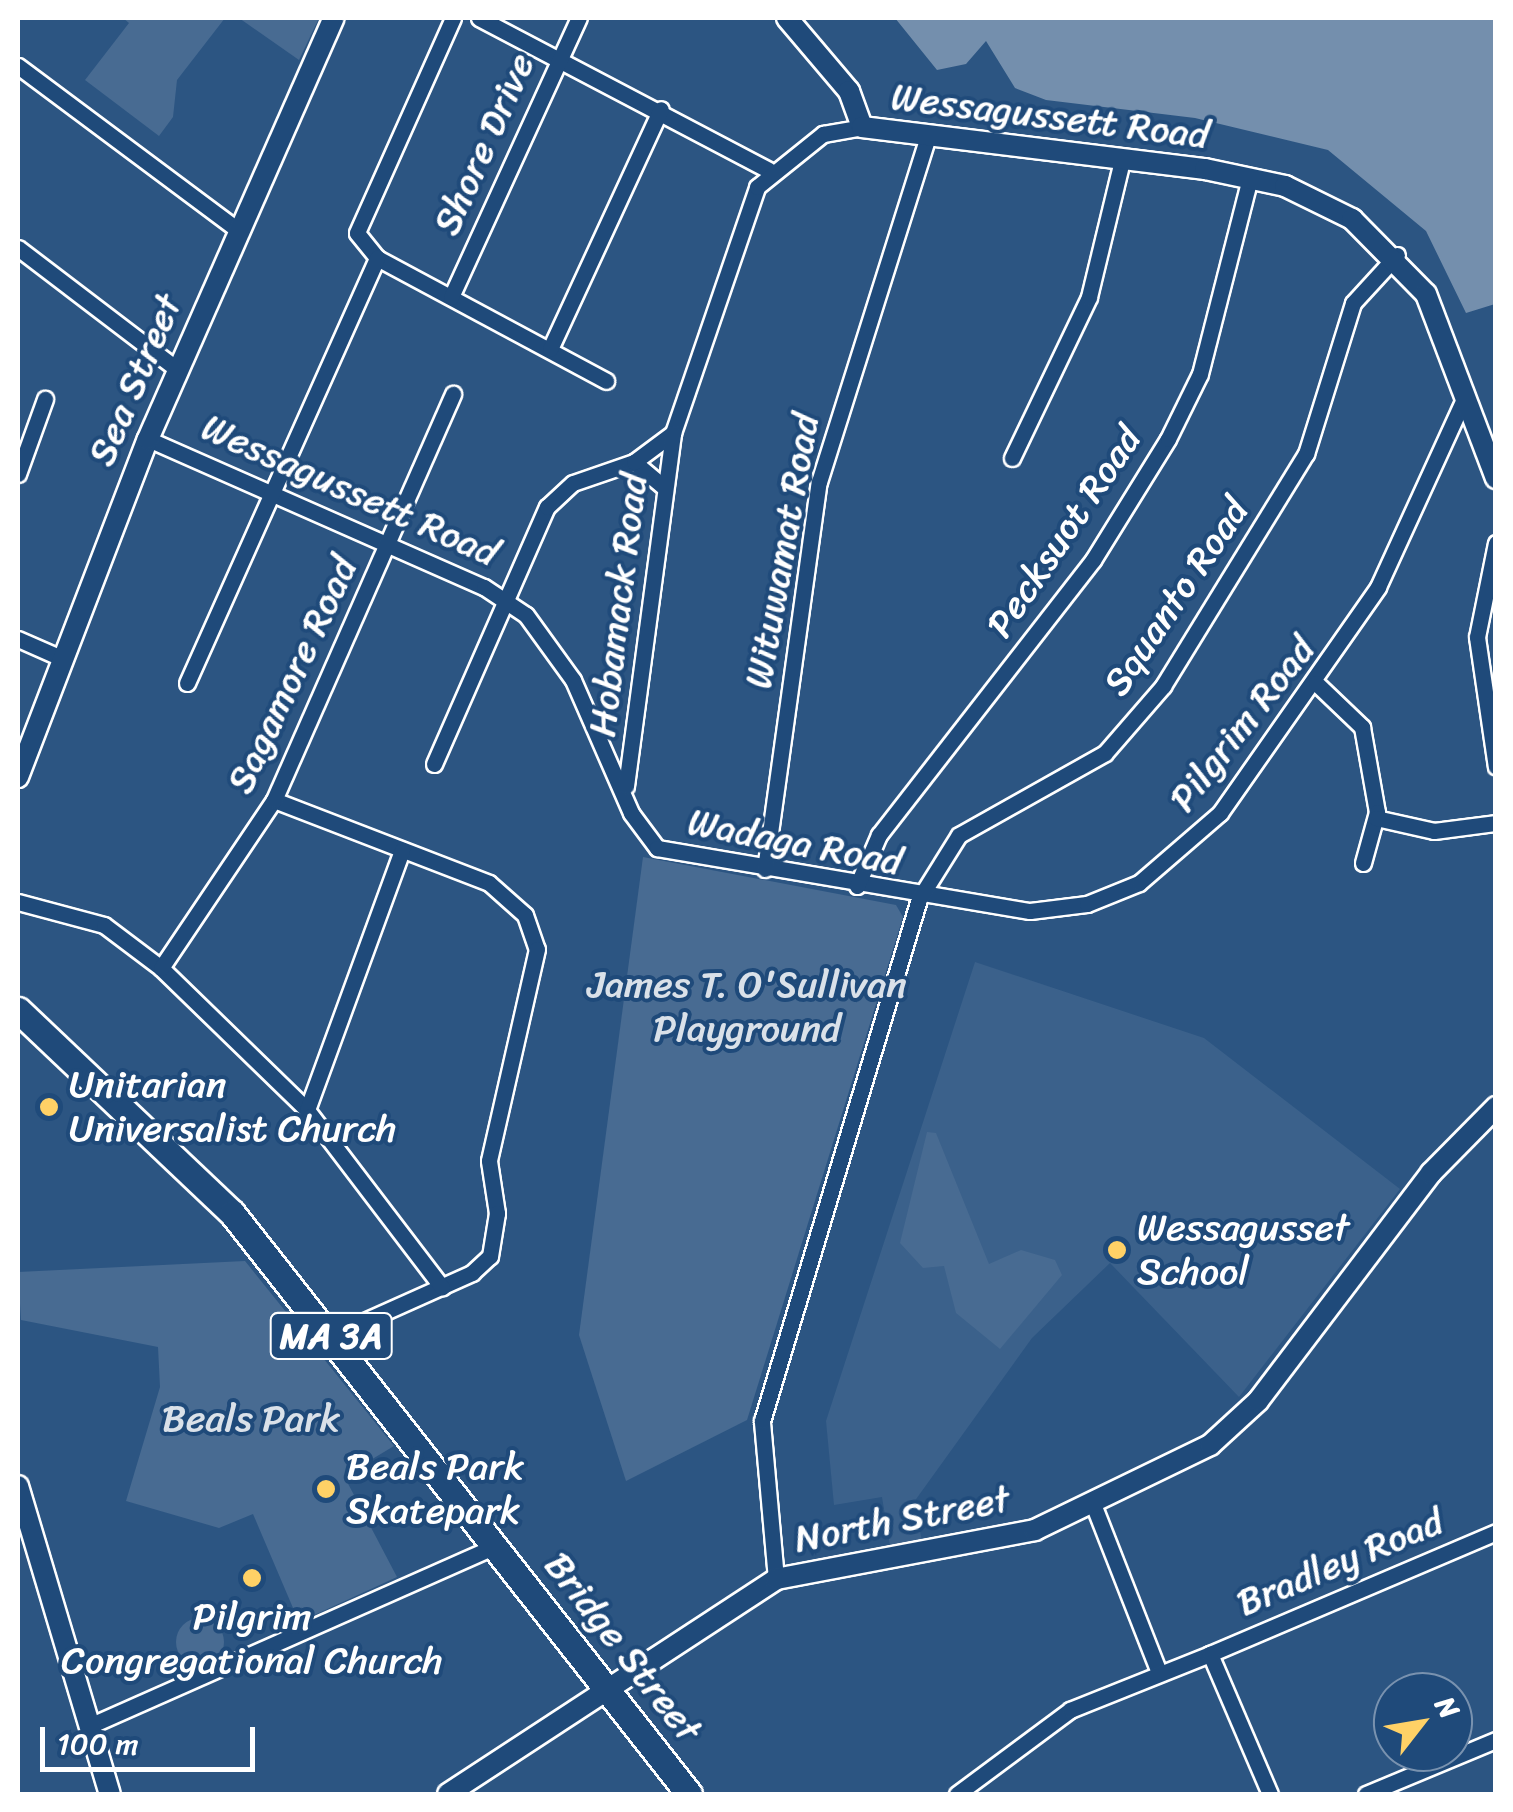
<!DOCTYPE html>
<style>
body{margin:0}
#map{position:relative;width:1513px;height:1812px;overflow:hidden;background:#2c5582;font-family:Sriracha,sans-serif}
div>[style]{position:absolute}
.built>*{inset:0;background:#3b618b}
.green>*{inset:0;background:#486b92}
.round{border-radius:50%}
.water>*{inset:0;background:#748fad}
.roads{filter:drop-shadow(2px 0 #fff) drop-shadow(-2px 0 #fff) drop-shadow(0 2px #fff) drop-shadow(0 -2px #fff)}
.minor>*{height:15px;margin:-7.5px;padding:0 7.5px;transform-origin:7.5px;border-radius:7.5px;background:#1f4a7a}
.tertiary>*{height:20px;margin:-10px;padding:0 10px;transform-origin:10px;border-radius:10px;background:#1f4a7a}
.primary>*{height:25px;margin:-12.5px;padding:0 12.5px;transform-origin:12.5px;border-radius:12.5px;background:#1f4a7a}
.dots>*{width:28px;height:28px;translate:-50% -50%;box-sizing:border-box;border:5px solid #1f4a7a;border-radius:50%}
span{translate:-50% -50%;white-space:nowrap;text-align:center;line-height:1.15;-webkit-text-stroke:8px #1f4a7a;paint-order:stroke}
.shield-label span{padding:2px 8px;background:#1f4a7a;border:2px solid;border-radius:8px;-webkit-text-stroke-width:0}
.shield-label{font-size:35px;color:#fff;font-weight:700}
.street-label{font-size:38px;color:#fff}
.park-label{font-size:38px;color:#dae1e9}
.poi-label{font-size:38px;color:#fff}
.left{translate:0 -50%;text-align:left}
.frame{position:absolute;inset:0;border:20px solid #fff;pointer-events:none}
.north{position:absolute;left:1373px;top:1672px;width:100px;height:100px;box-sizing:border-box;background:#1f4a7a;border:2px solid #7992af;border-radius:50%;rotate:59deg;font-size:28px;font-weight:700;line-height:40px;text-align:center;color:#fff}
.north::after{content:'';display:block;margin:auto;width:35px;height:45px;background:#ffd166;clip-path:polygon(50% 0,100% 100%,50% 72%,0 100%)}
.scale{position:absolute;left:40px;top:1727px;width:215px;height:45px;box-sizing:border-box;border:5px solid #fff;border-top:0;padding-left:12px;font-size:30px;line-height:35px;white-space:nowrap;color:#fff;-webkit-text-stroke:8px #1f4a7a;paint-order:stroke}
</style>
<div id="map">
<div class="built">
<div style="clip-path:polygon(975px 962px,1204px 1038px,1400px 1189px,1239px 1397px,1110px 1263px,1032px 1338px,914px 1502px,922px 1541px,890px 1546px,882px 1497px,834px 1505px,826px 1421px)"></div>
</div>
<div class="green">
<div style="clip-path:polygon(123px 18px,225px 18px,177px 80px,173px 117px,159px 136px,85px 80px,129px 23px)"></div>
<div style="clip-path:polygon(239px 18px,319px 18px,299px 60px)"></div>
<div style="clip-path:polygon(643px 857px,896px 905px,903px 917px,747px 1420px,626px 1481px,579px 1335px)"></div>
<div style="clip-path:polygon(927px 1132px,936px 1133px,989px 1264px,1021px 1250px,1055px 1260px,1062px 1275px,1000px 1349px,956px 1313px,944px 1266px,923px 1268px,900px 1243px)"></div>
<div style="clip-path:polygon(245px 1261px,394px 1446px,344px 1476px,397px 1577px,299px 1622px,253px 1514px,219px 1528px,126px 1501px,160px 1387px,158px 1347px,21px 1320px,18px 1272px)"></div>
<div class="round" style="left:176px;top:1618px;width:48px;height:48px"></div>
</div>
<div class="water">
<div style="clip-path:polygon(895px 18px,1495px 18px,1495px 304px,1466px 313px,1426px 231px,1328px 150px,1195px 118px,1046px 100px,1015px 88px,986px 41px,966px 64px,937px 70px)"></div>
</div>
<div class="roads">
<div class="minor">
<div style="left:453px;top:18px;width:235px;rotate:114.1deg"></div>
<div style="left:357px;top:233px;width:32px;rotate:51deg"></div>
<div style="left:377px;top:258px;width:260px;rotate:28.2deg"></div>
<div style="left:479px;top:18px;width:327px;rotate:27.7deg"></div>
<div style="left:18px;top:66px;width:273px;rotate:36.7deg"></div>
<div style="left:18px;top:248px;width:200px;rotate:37.3deg"></div>
<div style="left:451px;top:297px;width:307px;rotate:-65.4deg"></div>
<div style="left:550px;top:349px;width:264px;rotate:-65.2deg"></div>
<div style="left:148px;top:439px;width:367px;rotate:23.8deg"></div>
<div style="left:484px;top:587px;width:50px;rotate:33.7deg"></div>
<div style="left:526px;top:615px;width:80px;rotate:54.1deg"></div>
<div style="left:573px;top:680px;width:145px;rotate:66.4deg"></div>
<div style="left:631px;top:813px;width:44px;rotate:53.4deg"></div>
<div style="left:657px;top:848px;width:378px;rotate:9.6deg"></div>
<div style="left:1030px;top:911px;width:57px;rotate:-7deg"></div>
<div style="left:1087px;top:904px;width:56px;rotate:-22deg"></div>
<div style="left:1139px;top:883px;width:107px;rotate:-40.8deg"></div>
<div style="left:1220px;top:813px;width:276px;rotate:-55deg"></div>
<div style="left:1378px;top:587px;width:209px;rotate:-65.4deg"></div>
<div style="left:1012px;top:458px;width:178px;rotate:-64.4deg"></div>
<div style="left:1089px;top:297px;width:140px;rotate:-76.4deg"></div>
<div style="left:634px;top:462px;width:40px;rotate:40deg"></div>
<div style="left:18px;top:474px;width:80px;rotate:-70.2deg"></div>
<div style="left:1496px;top:543px;width:96px;rotate:101.4deg"></div>
<div style="left:1477px;top:637px;width:131px;rotate:81.7deg"></div>
<div style="left:18px;top:639px;width:45px;rotate:23.7deg"></div>
<div style="left:187px;top:683px;width:466px;rotate:-65.9deg"></div>
<div style="left:1316px;top:683px;width:64px;rotate:43.7deg"></div>
<div style="left:1362px;top:727px;width:86px;rotate:80deg"></div>
<div style="left:1377px;top:812px;width:53px;rotate:105.4deg"></div>
<div style="left:434px;top:764px;width:281px;rotate:-66.3deg"></div>
<div style="left:547px;top:507px;width:35px;rotate:-43deg"></div>
<div style="left:573px;top:483px;width:65px;rotate:-19deg"></div>
<div style="left:634px;top:462px;width:49px;rotate:-36.6deg"></div>
<div style="left:673px;top:433px;width:260px;rotate:-71.1deg"></div>
<div style="left:757px;top:187px;width:85px;rotate:-38.8deg"></div>
<div style="left:823px;top:134px;width:40px;rotate:-10deg"></div>
<div style="left:626px;top:786px;width:356px;rotate:-82.4deg"></div>
<div style="left:274px;top:800px;width:230px;rotate:21.1deg"></div>
<div style="left:489px;top:883px;width:48px;rotate:41.6deg"></div>
<div style="left:525px;top:915px;width:36px;rotate:71deg"></div>
<div style="left:537px;top:949px;width:217px;rotate:102.8deg"></div>
<div style="left:489px;top:1161px;width:53px;rotate:81.3deg"></div>
<div style="left:497px;top:1213px;width:44px;rotate:99.2deg"></div>
<div style="left:490px;top:1256px;width:25px;rotate:137deg"></div>
<div style="left:472px;top:1273px;width:154px;rotate:155.9deg"></div>
<div style="left:1376px;top:818px;width:59px;rotate:12.6deg"></div>
<div style="left:1434px;top:831px;width:63px;rotate:-7.4deg"></div>
<div style="left:765px;top:869px;width:391px;rotate:-82.1deg"></div>
<div style="left:819px;top:482px;width:363px;rotate:-72.5deg"></div>
<div style="left:857px;top:886px;width:56px;rotate:-66.7deg"></div>
<div style="left:879px;top:835px;width:348px;rotate:-52.1deg"></div>
<div style="left:1093px;top:560px;width:142px;rotate:-58.2deg"></div>
<div style="left:1168px;top:439px;width:72px;rotate:-63.8deg"></div>
<div style="left:1200px;top:374px;width:202px;rotate:-75.7deg"></div>
<div style="left:18px;top:902px;width:89px;rotate:15deg"></div>
<div style="left:104px;top:925px;width:71px;rotate:37deg"></div>
<div style="left:161px;top:968px;width:204px;rotate:44.2deg"></div>
<div style="left:307px;top:1110px;width:223px;rotate:52.7deg"></div>
<div style="left:161px;top:968px;width:202px;rotate:-56.1deg"></div>
<div style="left:274px;top:800px;width:444px;rotate:-66.2deg"></div>
<div style="left:307px;top:1110px;width:277px;rotate:-69.9deg"></div>
<div style="left:1095px;top:1509px;width:175px;rotate:68.6deg"></div>
<div style="left:776px;top:1579px;width:159px;rotate:-95.1deg"></div>
<div style="left:762px;top:1421px;width:545px;rotate:-73.26deg"></div>
<div style="left:919px;top:899px;width:75px;rotate:-58deg"></div>
<div style="left:959px;top:835px;width:167px;rotate:-29.3deg"></div>
<div style="left:1105px;top:753px;width:89px;rotate:-49.1deg"></div>
<div style="left:1163px;top:686px;width:273px;rotate:-58.4deg"></div>
<div style="left:1306px;top:454px;width:158px;rotate:-72.7deg"></div>
<div style="left:1353px;top:303px;width:65px;rotate:-47.5deg"></div>
<div style="left:1210px;top:1654px;width:311px;rotate:-23.1deg"></div>
<div style="left:89px;top:1726px;width:446px;rotate:-23.9deg"></div>
<div style="left:957px;top:1794px;width:141px;rotate:-36.6deg"></div>
<div style="left:1070px;top:1710px;width:151px;rotate:-21.8deg"></div>
<div style="left:1210px;top:1654px;width:152px;rotate:66.8deg"></div>
<div style="left:1366px;top:1794px;width:141px;rotate:-22.6deg"></div>
</div>
<div class="tertiary">
<div style="left:787px;top:18px;width:96px;rotate:49.7deg"></div>
<div style="left:849px;top:91px;width:38px;rotate:70deg"></div>
<div style="left:862px;top:127px;width:346px;rotate:7deg"></div>
<div style="left:1205px;top:169px;width:82px;rotate:12deg"></div>
<div style="left:1285px;top:186px;width:75px;rotate:26.2deg"></div>
<div style="left:1352px;top:219px;width:105px;rotate:45.4deg"></div>
<div style="left:1426px;top:294px;width:197px;rotate:69.2deg"></div>
<div style="left:18px;top:777px;width:362px;rotate:-69deg"></div>
<div style="left:148px;top:439px;width:460px;rotate:-66.2deg"></div>
<div style="left:18px;top:1486px;width:321px;rotate:73.4deg"></div>
<div style="left:448px;top:1794px;width:392px;rotate:-33.2deg"></div>
<div style="left:776px;top:1579px;width:264px;rotate:-10.7deg"></div>
<div style="left:1035px;top:1530px;width:195px;rotate:-25.9deg"></div>
<div style="left:1210px;top:1445px;width:65px;rotate:-42.5deg"></div>
<div style="left:1258px;top:1401px;width:286px;rotate:-52.8deg"></div>
<div style="left:1431px;top:1173px;width:93px;rotate:-45.4deg"></div>
</div>
<div class="primary">
<div style="left:18px;top:1010px;width:295px;rotate:43.5deg"></div>
<div style="left:232px;top:1213px;width:739px;rotate:51.81deg"></div>
</div>
</div>
<div class="dots">
<div style="left:49px;top:1107px;background:#ffd166"></div>
<div style="left:1117px;top:1250px;background:#ffd166"></div>
<div style="left:326px;top:1489px;background:#ffd166"></div>
<div style="left:252px;top:1578px;background:#ffd166"></div>
</div>
<div class="shield-label">
<span style="left:331px;top:1336px">MA 3A</span>
</div>
<div class="street-label">
<span style="left:1050px;top:116px;rotate:7deg">Wessagussett Road</span>
<span style="left:484px;top:144px;rotate:-66deg">Shore Drive</span>
<span style="left:135px;top:380px;rotate:-67deg">Sea Street</span>
<span style="left:350px;top:490px;rotate:24deg">Wessagussett Road</span>
<span style="left:1064px;top:532px;rotate:-56deg">Pecksuot Road</span>
<span style="left:782px;top:551px;rotate:-80deg">Wituwamat Road</span>
<span style="left:1176px;top:597px;rotate:-56deg">Squanto Road</span>
<span style="left:618px;top:605px;rotate:-83deg">Hobamack Road</span>
<span style="left:292px;top:675px;rotate:-65deg">Sagamore Road</span>
<span style="left:1242px;top:724px;rotate:-52deg">Pilgrim Road</span>
<span style="left:795px;top:842px;rotate:11deg">Wadaga Road</span>
<span style="left:902px;top:1519px;rotate:-11deg">North Street</span>
<span style="left:1340px;top:1562px;rotate:-23deg">Bradley Road</span>
<span style="left:623px;top:1647px;rotate:52deg">Bridge Street</span>
</div>
<div class="park-label">
<span style="left:747px;top:1007px">James T. O'Sullivan<br>Playground</span>
<span style="left:251px;top:1419px">Beals Park</span>
</div>
<div class="poi-label">
<span class="left" style="left:69px;top:1107px">Unitarian<br>Universalist Church</span>
<span class="left" style="left:1137px;top:1250px">Wessagusset<br>School</span>
<span class="left" style="left:346px;top:1489px">Beals Park<br>Skatepark</span>
<span style="left:252px;top:1639px">Pilgrim<br>Congregational Church</span>
</div>
<div class="frame"></div>
<div class="north">N</div>
<div class="scale">100 m</div>
</div>
